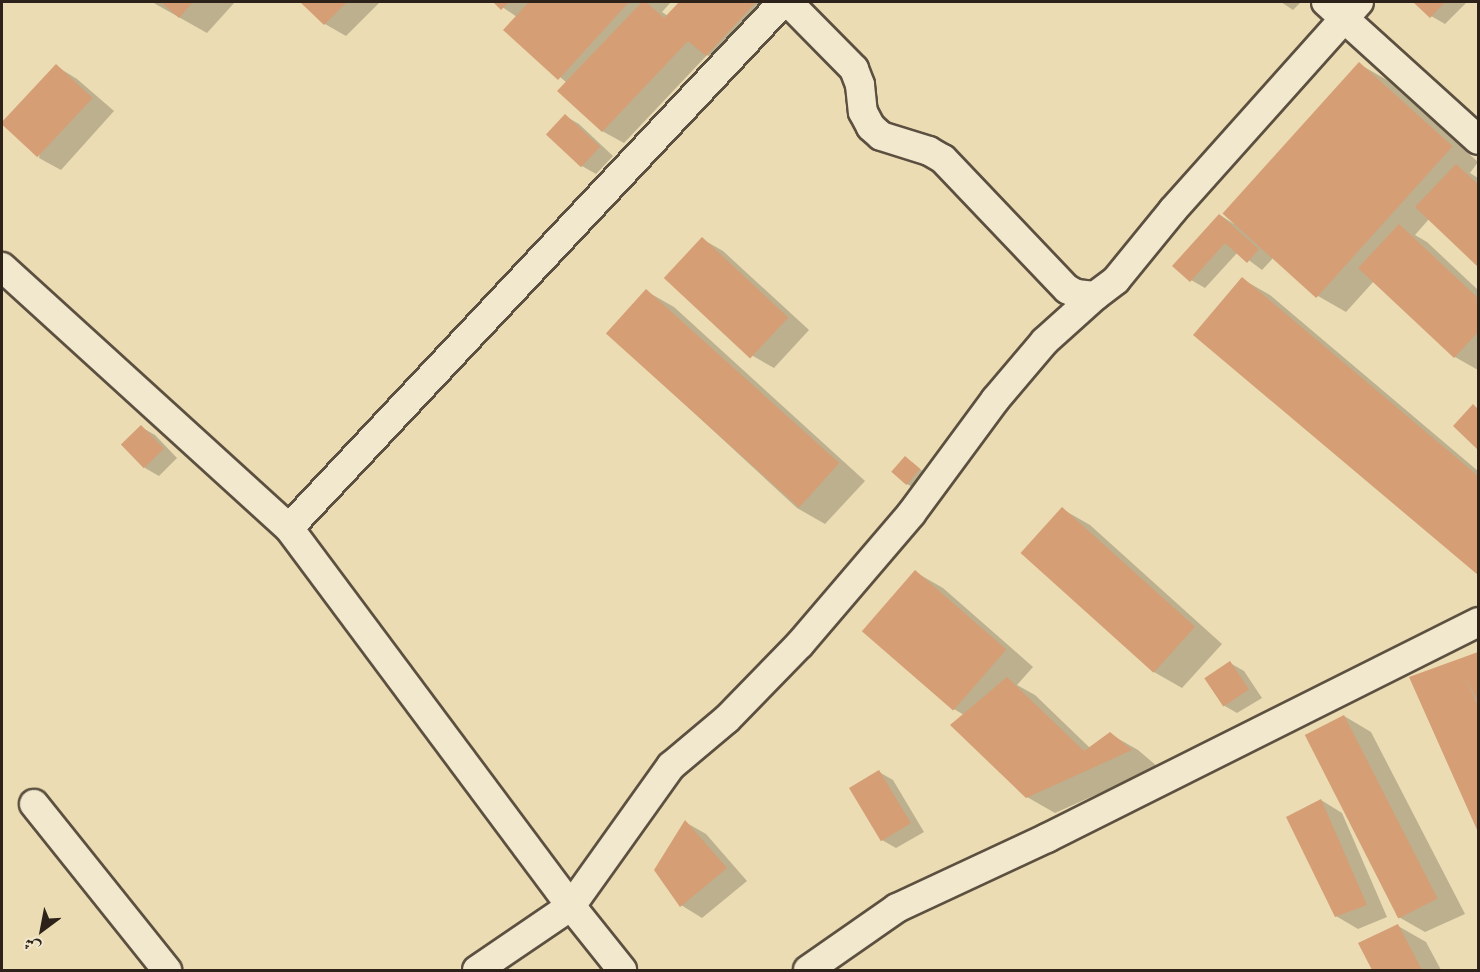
<!DOCTYPE html>
<meta charset="utf-8">
<style>
body{margin:0}
#map{position:relative;width:1480px;height:972px;overflow:hidden;background:#ebdcb3;font-family:"IM FELL DW Pica",Amiri,serif}
div>[style]{position:absolute}
.shadow>*{inset:0;background:#0003}
.building>*{inset:0;background:#d69e75;transform-origin:0 0}
.roads{filter:drop-shadow(2px 0 #5c5040) drop-shadow(-2px 0 #5c5040) drop-shadow(0 2px #5c5040) drop-shadow(0 -2px #5c5040)}
.minor>*{height:28px;margin:-14px;padding:0 14px;transform-origin:14px;border-radius:14px;background:#f2e8ce}
span{translate:-50% -50%;white-space:nowrap;text-align:center;line-height:1.15;-webkit-text-stroke:4.5px #f2e8ce;paint-order:stroke}
.frame{position:absolute;inset:0;border:3px solid #2c2219;pointer-events:none}
.north{position:absolute;left:12px;top:900px;width:60px;height:60px;-webkit-text-stroke:4px #f2e8ce;paint-order:stroke;rotate:212deg;font-size:16px;font-weight:700;line-height:24px;text-align:center;color:#2c2219}
.north::after{content:'';display:block;margin:auto;width:21px;height:27px;background:#2c2219;clip-path:polygon(50% 0,100% 100%,50% 72%,0 100%)}
</style>
<div id="map">
<div class="shadow">
<div style="clip-path:polygon(152px 2px,235px 2px,207px 33px)"></div>
<div style="clip-path:polygon(302px 2px,380px 2px,346px 36px,325px 24px)"></div>
<div style="clip-path:polygon(495px 2px,671px 2px,662px 12px,668px 16px,681px 2px,771px 2px,728px 67px,707px 55px,624px 143px,602px 131px,567px 83px,505px 29px,517px 17px)"></div>
<div style="clip-path:polygon(1281px 2px,1301px 2px,1293px 10px)"></div>
<div style="clip-path:polygon(1415px 2px,1467px 2px,1445px 24px,1431px 16px)"></div>
<div style="clip-path:polygon(1359px 64px,1387px 80px,1478px 162px,1470px 173px,1478px 178px,1478px 265px,1429px 219px,1415px 235px,1427px 242px,1478px 290px,1478px 370px,1455px 357px,1374px 281px,1346px 312px,1318px 296px,1274px 257px,1262px 270px,1238px 252px,1205px 288px,1191px 280px,1220px 215px,1234px 224px)"></div>
<div style="clip-path:polygon(56px 66px,77px 79px,114px 111px,61px 170px,39px 158px)"></div>
<div style="clip-path:polygon(565px 116px,579px 124px,613px 156px,596px 174px,582px 166px,548px 134px)"></div>
<div style="clip-path:polygon(702px 239px,723px 251px,809px 330px,774px 368px,753px 356px,667px 278px)"></div>
<div style="clip-path:polygon(1242px 279px,1270px 295px,1478px 471px,1478px 573px,1196px 334px)"></div>
<div style="clip-path:polygon(646px 291px,674px 307px,865px 481px,825px 524px,797px 508px,611px 336px)"></div>
<div style="clip-path:polygon(1473px 406px,1478px 409px,1478px 448px,1455px 426px)"></div>
<div style="clip-path:polygon(141px 427px,155px 435px,177px 458px,159px 476px,145px 468px)"></div>
<div style="clip-path:polygon(912px 462px,926px 474px,914px 488px,907px 484px)"></div>
<div style="clip-path:polygon(1062px 509px,1090px 525px,1222px 644px,1182px 688px,1154px 672px,1023px 552px)"></div>
<div style="clip-path:polygon(915px 572px,943px 588px,1033px 667px,1017px 685px,1035px 695px,1090px 748px,1110px 734px,1138px 750px,1158px 767px,1055px 813px,1027px 797px,964px 715px,954px 709px)"></div>
<div style="clip-path:polygon(1478px 655px,1478px 828px,1411px 678px)"></div>
<div style="clip-path:polygon(1230px 663px,1244px 671px,1262px 698px,1237px 713px,1223px 705px)"></div>
<div style="clip-path:polygon(1344px 716px,1371px 732px,1465px 914px,1425px 932px,1397px 916px)"></div>
<div style="clip-path:polygon(879px 772px,893px 780px,924px 832px,896px 848px,882px 840px)"></div>
<div style="clip-path:polygon(1321px 800px,1342px 813px,1387px 917px,1358px 929px,1336px 916px)"></div>
<div style="clip-path:polygon(685px 822px,706px 834px,747px 881px,702px 918px,681px 905px)"></div>
<div style="clip-path:polygon(1398px 926px,1426px 942px,1441px 970px,1373px 970px,1360px 943px)"></div>
</div>
<div class="building">
<div style="clip-path:polygon(161px 2px,193px 2px,179px 18px)"></div>
<div style="clip-path:polygon(300px 2px,347px 2px,324px 25px)"></div>
<div style="clip-path:polygon(493px 2px,509px 2px,501px 10px)"></div>
<div style="clip-path:polygon(529px 2px,629px 2px,558px 80px,503px 30px)"></div>
<div style="clip-path:polygon(642px 2px,646px 2px,664px 18px,679px 2px,756px 2px,706px 56px,688px 41px,602px 132px,557px 91px)"></div>
<div style="clip-path:polygon(1413px 2px,1445px 2px,1430px 18px)"></div>
<div style="left:1359px;top:62px;width:126px;height:204px;rotate:42deg"></div>
<div style="left:56px;top:64px;width:50px;height:81px;rotate:43deg"></div>
<div style="left:565px;top:114px;width:48px;height:28px;rotate:43deg"></div>
<div style="clip-path:polygon(1456px 164px,1478px 184px,1478px 267px,1415px 207px)"></div>
<div style="clip-path:polygon(1219px 214px,1259px 249px,1247px 263px,1225px 243px,1190px 282px,1172px 266px)"></div>
<div style="clip-path:polygon(1399px 224px,1478px 298px,1478px 332px,1454px 358px,1358px 268px)"></div>
<div style="left:702px;top:237px;width:118px;height:56px;rotate:43deg"></div>
<div style="clip-path:polygon(1242px 277px,1478px 476px,1478px 575px,1193px 335px)"></div>
<div style="left:646px;top:289px;width:260px;height:60px;rotate:42deg"></div>
<div style="clip-path:polygon(1473px 404px,1478px 409px,1478px 450px,1453px 426px)"></div>
<div style="left:141px;top:425px;width:33px;height:28px;rotate:46deg"></div>
<div style="left:905px;top:456px;width:20px;height:21px;rotate:41deg"></div>
<div style="left:1062px;top:507px;width:179px;height:62px;rotate:42deg"></div>
<div style="left:915px;top:570px;width:121px;height:81px;rotate:41deg"></div>
<div style="clip-path:polygon(1478px 652px,1478px 702px,1464px 674px,1478px 706px,1478px 832px,1409px 677px)"></div>
<div style="left:1230px;top:661px;width:34px;height:31px;rotate:56deg"></div>
<div style="clip-path:polygon(1007px 677px,1084px 751px,1110px 732px,1132px 750px,1026px 798px,950px 725px)"></div>
<div style="left:1344px;top:715px;width:206px;height:44px;rotate:63deg"></div>
<div style="left:879px;top:770px;width:62px;height:35px;rotate:59deg"></div>
<div style="clip-path:polygon(1321px 799px,1367px 905px,1335px 917px,1286px 817px)"></div>
<div style="clip-path:polygon(685px 820px,727px 868px,680px 907px,654px 870px)"></div>
<div style="clip-path:polygon(1398px 924px,1422px 970px,1372px 970px,1358px 943px)"></div>
</div>
<div class="roads">
<div class="minor">
<div style="left:788px;top:2px;width:94px;rotate:45.4deg"></div>
<div style="left:854px;top:69px;width:17px;rotate:69deg"></div>
<div style="left:860px;top:85px;width:27px;rotate:84deg"></div>
<div style="left:863px;top:112px;width:17px;rotate:62deg"></div>
<div style="left:871px;top:127px;width:13px;rotate:42deg"></div>
<div style="left:881px;top:136px;width:50px;rotate:17.4deg"></div>
<div style="left:929px;top:151px;width:16px;rotate:30deg"></div>
<div style="left:943px;top:159px;width:180px;rotate:46.4deg"></div>
<div style="left:1067px;top:289px;width:10px;rotate:29deg"></div>
<div style="left:1076px;top:294px;width:19px;rotate:6deg"></div>
<div style="left:1095px;top:296px;width:26px;rotate:-37deg"></div>
<div style="left:1116px;top:280px;width:90px;rotate:-50.8deg"></div>
<div style="left:1173px;top:210px;width:279px;rotate:-48.2deg"></div>
<div style="left:1326px;top:2px;width:205px;rotate:42.2deg"></div>
<div style="left:2px;top:267px;width:388px;rotate:42.3deg"></div>
<div style="left:289px;top:528px;width:472px;rotate:53.3deg"></div>
<div style="left:571px;top:906px;width:82px;rotate:51.4deg"></div>
<div style="left:289px;top:528px;width:722px;rotate:-46.8deg"></div>
<div style="left:34px;top:804px;width:213px;rotate:51.3deg"></div>
<div style="left:477px;top:970px;width:114px;rotate:-34.2deg"></div>
<div style="left:571px;top:906px;width:172px;rotate:-54.5deg"></div>
<div style="left:671px;top:766px;width:73px;rotate:-40deg"></div>
<div style="left:727px;top:719px;width:105px;rotate:-45.8deg"></div>
<div style="left:800px;top:644px;width:171px;rotate:-49.5deg"></div>
<div style="left:911px;top:514px;width:142px;rotate:-53.6deg"></div>
<div style="left:995px;top:400px;width:77px;rotate:-49.7deg"></div>
<div style="left:1045px;top:341px;width:67px;rotate:-42deg"></div>
<div style="left:808px;top:970px;width:108px;rotate:-34.9deg"></div>
<div style="left:897px;top:908px;width:166px;rotate:-25deg"></div>
<div style="left:1047px;top:838px;width:482px;rotate:-26.6deg"></div>
</div>
</div>
<div class="frame"></div>
<div class="north">ش</div>
</div>
